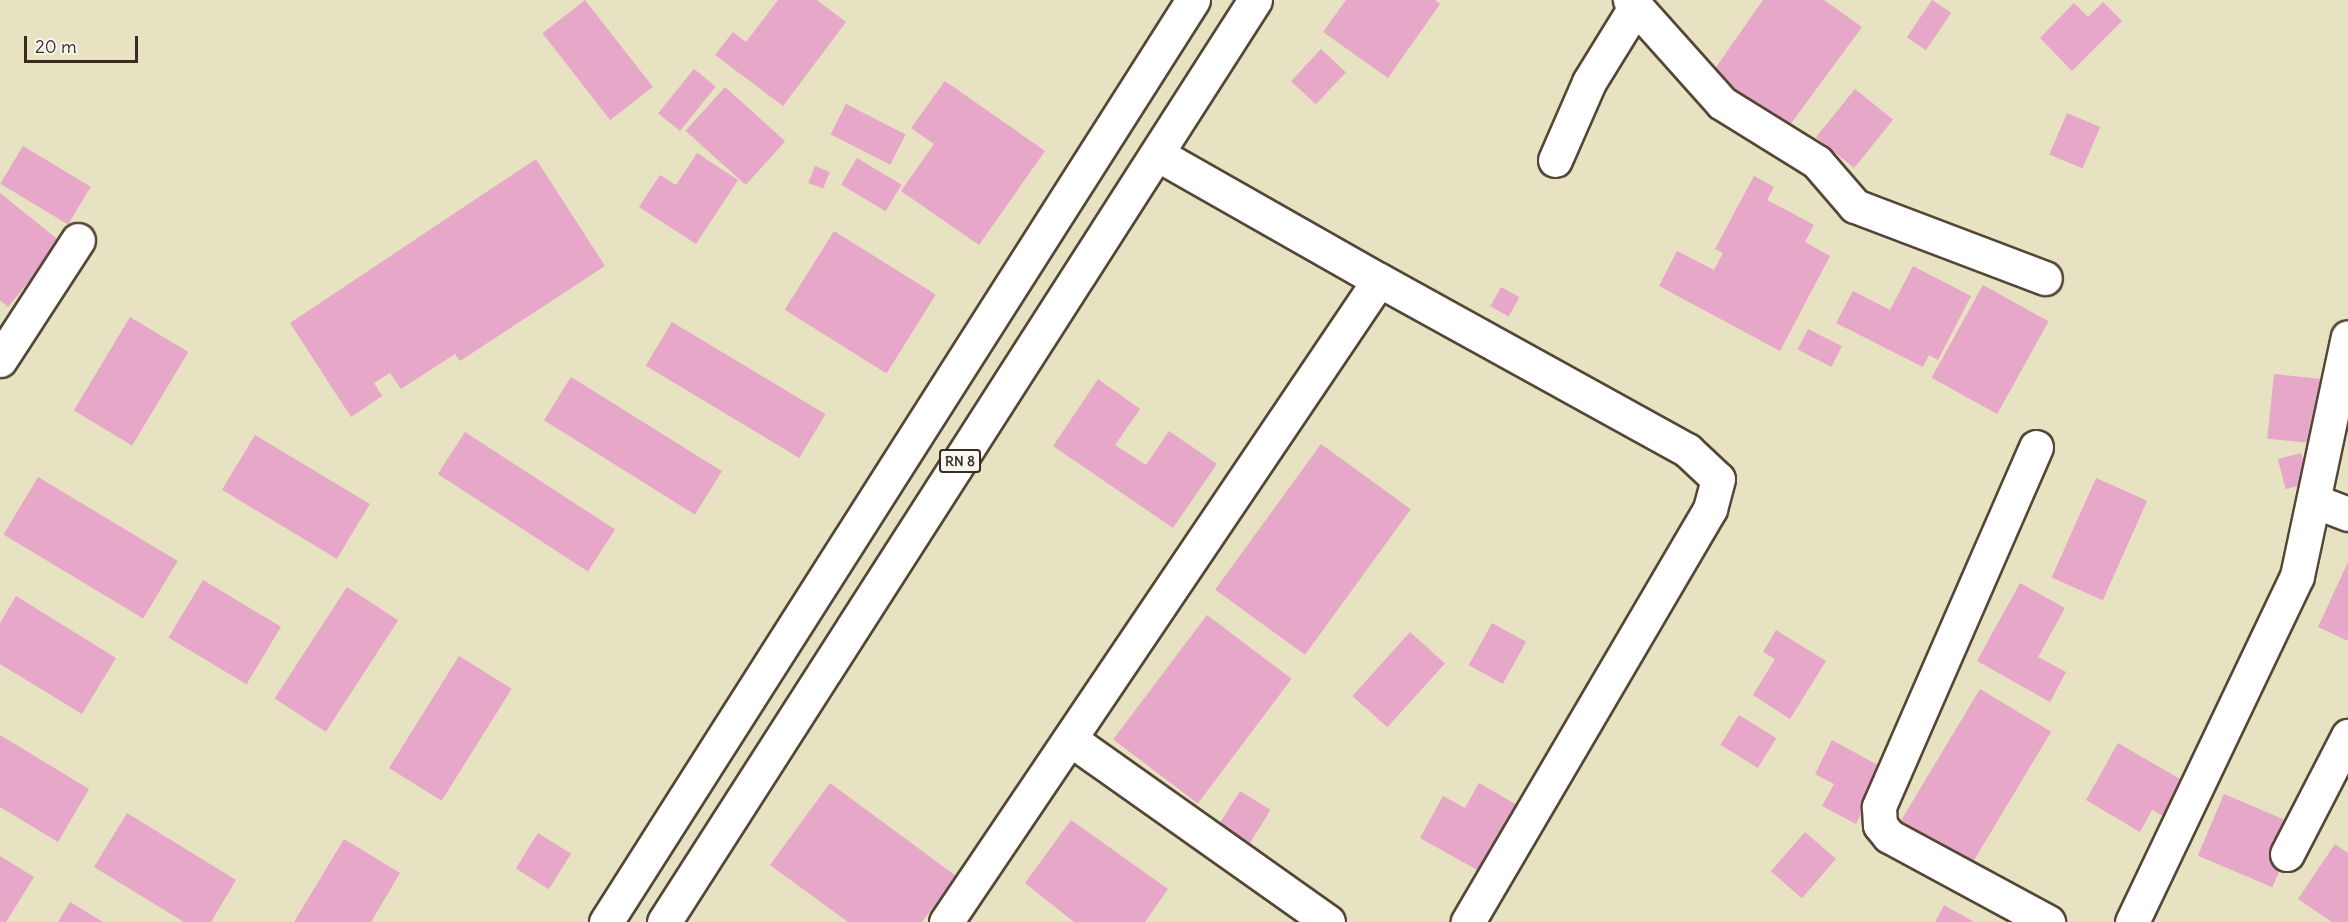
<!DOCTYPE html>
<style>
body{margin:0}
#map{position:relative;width:2348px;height:922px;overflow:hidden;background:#e7e2c1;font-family:Delius,sans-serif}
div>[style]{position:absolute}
.building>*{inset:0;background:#e6a7c9;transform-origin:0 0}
.roads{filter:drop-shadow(2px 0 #554636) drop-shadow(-2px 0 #554636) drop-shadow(0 2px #554636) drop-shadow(0 -2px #554636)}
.minor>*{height:33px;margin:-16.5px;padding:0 16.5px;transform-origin:16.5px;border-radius:16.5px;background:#fff}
.major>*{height:33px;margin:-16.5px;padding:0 16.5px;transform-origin:16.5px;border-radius:16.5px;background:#fff}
span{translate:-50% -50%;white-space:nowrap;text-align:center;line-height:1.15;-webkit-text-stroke:4.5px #f6f6f2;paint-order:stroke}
.shield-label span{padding:2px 4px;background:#f6f6f2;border:2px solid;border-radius:4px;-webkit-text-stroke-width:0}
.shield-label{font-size:14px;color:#3b2a1e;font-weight:700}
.scale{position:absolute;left:24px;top:36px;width:114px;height:27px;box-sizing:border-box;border:3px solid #3b2a1e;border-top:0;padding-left:8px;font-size:18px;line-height:21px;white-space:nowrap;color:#3b2a1e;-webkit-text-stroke:4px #f6f6f2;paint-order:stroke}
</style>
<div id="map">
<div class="building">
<div style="left:585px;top:0;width:110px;height:54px;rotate:52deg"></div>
<div style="clip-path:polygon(778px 0,817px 0,846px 22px,783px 106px,715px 55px,733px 32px,746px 42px)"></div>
<div style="clip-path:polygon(1346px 0,1435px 0,1440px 4px,1388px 78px,1323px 32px)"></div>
<div style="clip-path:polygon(1763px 0,1824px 0,1862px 27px,1784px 133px,1707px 80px)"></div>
<div style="left:1932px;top:0;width:23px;height:45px;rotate:34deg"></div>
<div style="clip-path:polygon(2103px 2px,2122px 21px,2072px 71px,2040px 38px,2074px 3px,2088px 17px)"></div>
<div style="left:1321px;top:49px;width:34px;height:44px;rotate:43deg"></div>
<div style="left:694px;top:69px;width:28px;height:57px;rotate:39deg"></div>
<div style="clip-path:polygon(945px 81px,1045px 151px,979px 245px,901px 191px,934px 144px,911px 128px)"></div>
<div style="left:725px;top:87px;width:81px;height:59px;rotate:42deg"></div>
<div style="left:1855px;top:89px;width:49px;height:62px;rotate:39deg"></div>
<div style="left:846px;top:104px;width:67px;height:34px;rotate:27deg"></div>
<div style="left:2067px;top:113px;width:36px;height:45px;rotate:23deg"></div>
<div style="left:23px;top:146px;width:79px;height:44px;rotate:31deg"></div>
<div style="clip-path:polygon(697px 153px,738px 180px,696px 244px,639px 207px,660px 175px,676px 185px)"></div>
<div style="left:857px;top:158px;width:52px;height:31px;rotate:31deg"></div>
<div style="clip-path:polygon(536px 159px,605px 266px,460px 361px,455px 354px,401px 389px,390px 373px,374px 383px,382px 396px,351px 417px,290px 323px)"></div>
<div style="left:815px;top:166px;width:16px;height:18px;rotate:22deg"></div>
<div style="clip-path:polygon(1754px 176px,1774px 187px,1767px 200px,1814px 225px,1805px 242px,1830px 256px,1780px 351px,1659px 286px,1677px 251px,1714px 270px,1723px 253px,1715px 249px)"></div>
<div style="clip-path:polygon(0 193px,61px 242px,8px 307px,0 300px)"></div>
<div style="left:834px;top:231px;width:120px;height:93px;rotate:32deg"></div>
<div style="clip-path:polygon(1913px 266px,1971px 296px,1938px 360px,1929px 355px,1923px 367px,1836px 323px,1853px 291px,1890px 310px)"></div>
<div style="left:1983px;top:285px;width:75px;height:106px;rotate:29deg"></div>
<div style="left:1501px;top:287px;width:21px;height:22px;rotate:29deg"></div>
<div style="left:130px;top:317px;width:68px;height:109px;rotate:31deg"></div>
<div style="left:672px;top:322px;width:179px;height:51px;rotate:31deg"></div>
<div style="left:1808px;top:329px;width:38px;height:23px;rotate:27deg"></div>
<div style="left:2274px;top:374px;width:54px;height:65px;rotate:6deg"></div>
<div style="left:571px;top:377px;width:178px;height:51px;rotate:32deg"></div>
<div style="clip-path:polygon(1098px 379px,1140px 409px,1115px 445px,1146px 465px,1169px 431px,1217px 464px,1173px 528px,1053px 446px)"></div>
<div style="left:465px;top:432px;width:179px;height:50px;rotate:33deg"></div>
<div style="left:255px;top:435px;width:134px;height:64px;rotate:31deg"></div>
<div style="left:1321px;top:444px;width:111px;height:180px;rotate:36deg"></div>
<div style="left:2301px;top:453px;width:31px;height:24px;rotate:75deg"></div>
<div style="left:38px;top:477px;width:163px;height:67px;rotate:31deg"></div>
<div style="left:2096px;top:478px;width:56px;height:109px;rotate:24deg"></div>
<div style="clip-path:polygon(2348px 562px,2348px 641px,2318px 627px)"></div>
<div style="left:203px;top:580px;width:91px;height:67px;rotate:31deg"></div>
<div style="clip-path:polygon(2020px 583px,2065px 608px,2038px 657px,2066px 672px,2050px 702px,1977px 661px)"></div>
<div style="left:347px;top:587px;width:61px;height:133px;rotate:33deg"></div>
<div style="clip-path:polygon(16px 596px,116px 658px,82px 714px,0 664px,0 623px)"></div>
<div style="left:1207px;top:615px;width:106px;height:156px;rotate:37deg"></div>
<div style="left:1492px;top:623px;width:39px;height:48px;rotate:29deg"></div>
<div style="clip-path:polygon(1776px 630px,1826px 661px,1790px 719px,1753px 695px,1775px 659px,1763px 652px)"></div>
<div style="left:1410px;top:632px;width:47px;height:86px;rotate:42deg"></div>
<div style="left:459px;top:656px;width:62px;height:132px;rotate:32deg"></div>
<div style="left:1980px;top:689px;width:83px;height:167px;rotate:31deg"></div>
<div style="left:1739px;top:715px;width:44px;height:35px;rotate:32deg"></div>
<div style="clip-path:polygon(0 735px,89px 789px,58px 842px,0 807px)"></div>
<div style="clip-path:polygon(1832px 740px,1885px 769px,1856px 824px,1822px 806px,1834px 784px,1815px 774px)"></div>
<div style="clip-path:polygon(2118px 743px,2194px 787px,2174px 822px,2152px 810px,2140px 832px,2086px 800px)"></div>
<div style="clip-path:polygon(830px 783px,956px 876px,922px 922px,848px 922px,770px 865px)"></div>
<div style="clip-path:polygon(1479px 783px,1524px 809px,1488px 876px,1420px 838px,1443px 796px,1465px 808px)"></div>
<div style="left:1240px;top:791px;width:36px;height:50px;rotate:32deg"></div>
<div style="left:2224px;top:794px;width:81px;height:67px;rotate:23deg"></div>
<div style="clip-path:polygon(127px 813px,236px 880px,211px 922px,184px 922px,94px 867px)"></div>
<div style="clip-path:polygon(1071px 820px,1168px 889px,1145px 922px,1074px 922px,1025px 883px)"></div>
<div style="left:1805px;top:832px;width:41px;height:52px;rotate:41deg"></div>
<div style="left:538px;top:833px;width:39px;height:42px;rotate:32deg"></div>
<div style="clip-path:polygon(344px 839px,400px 873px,371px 922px,294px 922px)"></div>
<div style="clip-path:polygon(2335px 844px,2348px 853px,2348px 922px,2332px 922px,2298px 899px)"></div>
<div style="clip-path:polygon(0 856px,34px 877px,6px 922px,0 922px)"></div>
<div style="clip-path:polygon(70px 902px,103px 922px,58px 922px)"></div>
<div style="clip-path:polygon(1944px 905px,1974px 922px,1935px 922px)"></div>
</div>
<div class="roads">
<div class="minor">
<div style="left:1630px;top:0;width:138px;rotate:48.2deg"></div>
<div style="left:1722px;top:103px;width:112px;rotate:31.8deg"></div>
<div style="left:1817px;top:162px;width:58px;rotate:49.2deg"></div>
<div style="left:1855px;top:206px;width:203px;rotate:20.8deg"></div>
<div style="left:1157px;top:154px;width:255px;rotate:29.6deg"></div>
<div style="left:1555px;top:160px;width:85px;rotate:-66.4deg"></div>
<div style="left:1589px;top:82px;width:89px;rotate:-58.3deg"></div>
<div style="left:0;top:360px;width:143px;rotate:-57deg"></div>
<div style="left:2036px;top:447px;width:393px;rotate:113.6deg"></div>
<div style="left:1879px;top:807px;width:18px;rotate:87deg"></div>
<div style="left:1880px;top:825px;width:14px;rotate:51deg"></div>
<div style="left:1889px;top:836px;width:181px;rotate:28.4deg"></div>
<div style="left:2317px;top:502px;width:33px;rotate:21deg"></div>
<div style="left:1070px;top:739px;width:316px;rotate:35.3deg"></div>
<div style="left:2287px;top:854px;width:133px;rotate:-62.7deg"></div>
<div style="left:946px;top:922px;width:774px;rotate:-56deg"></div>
<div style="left:1379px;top:280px;width:352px;rotate:28.9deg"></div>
<div style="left:1687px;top:450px;width:42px;rotate:43.1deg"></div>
<div style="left:1718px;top:479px;width:31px;rotate:105deg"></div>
<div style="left:1710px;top:509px;width:479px;rotate:120.4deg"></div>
<div style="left:2132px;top:922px;width:383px;rotate:-64.5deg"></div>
<div style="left:2297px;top:576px;width:244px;rotate:-78deg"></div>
</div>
<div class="major">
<div style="left:606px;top:922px;width:1093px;rotate:-57.52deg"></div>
<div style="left:664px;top:922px;width:1095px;rotate:-57.34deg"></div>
</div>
</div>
<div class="shield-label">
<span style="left:960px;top:461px">RN 8</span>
</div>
<div class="scale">20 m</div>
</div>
